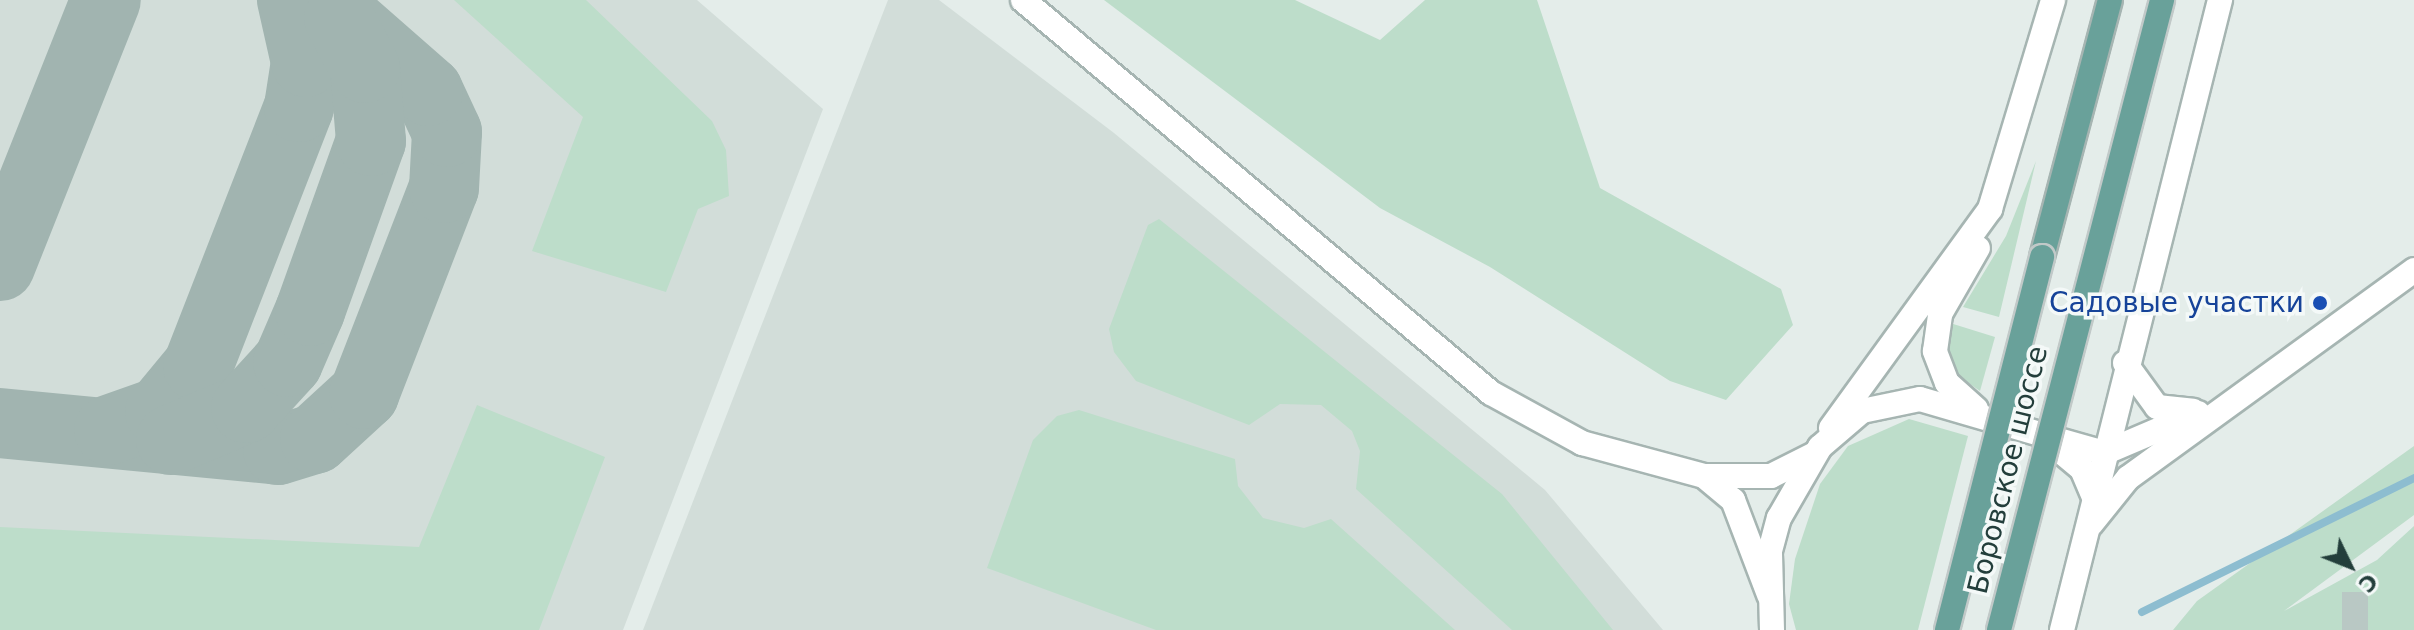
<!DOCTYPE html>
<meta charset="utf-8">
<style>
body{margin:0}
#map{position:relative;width:2414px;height:630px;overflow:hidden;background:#e4edea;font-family:"DejaVu Sans",sans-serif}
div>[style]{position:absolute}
.built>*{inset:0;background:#d2ddd9}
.green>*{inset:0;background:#bdddca}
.stream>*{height:8px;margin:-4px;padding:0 4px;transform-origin:4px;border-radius:4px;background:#8dbdd0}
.taxiway>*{height:70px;margin:-35px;padding:0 35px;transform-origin:35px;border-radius:35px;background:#a1b4b0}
.building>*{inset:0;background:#b9c8c4;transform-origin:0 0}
.roads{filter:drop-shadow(2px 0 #a6b5b2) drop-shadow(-2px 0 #a6b5b2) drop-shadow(0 2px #a6b5b2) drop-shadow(0 -2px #a6b5b2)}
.minor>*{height:24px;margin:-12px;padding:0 12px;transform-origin:12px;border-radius:12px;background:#fff}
.tertiary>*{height:24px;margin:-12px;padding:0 12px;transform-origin:12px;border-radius:12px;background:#fff}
.secondary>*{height:24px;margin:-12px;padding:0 12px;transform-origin:12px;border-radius:12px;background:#fff}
.primary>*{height:24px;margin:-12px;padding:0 12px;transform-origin:12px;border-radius:12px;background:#69a19a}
.bridges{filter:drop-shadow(2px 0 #c1c9c8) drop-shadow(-2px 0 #c1c9c8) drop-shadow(0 2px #c1c9c8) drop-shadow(0 -2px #c1c9c8)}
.primary-bridge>*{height:24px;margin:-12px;padding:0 12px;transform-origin:12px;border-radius:12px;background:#69a19a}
.dots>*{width:22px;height:22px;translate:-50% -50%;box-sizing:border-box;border:4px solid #f4f9f8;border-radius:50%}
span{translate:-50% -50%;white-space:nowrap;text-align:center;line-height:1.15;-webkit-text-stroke:7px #f4f9f8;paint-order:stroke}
.transit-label{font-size:28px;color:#164399}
.right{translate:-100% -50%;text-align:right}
.street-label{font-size:28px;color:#233e3b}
.north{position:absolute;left:2310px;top:526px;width:80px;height:80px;-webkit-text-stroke:6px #f4f9f8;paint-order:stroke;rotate:133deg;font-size:22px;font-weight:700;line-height:32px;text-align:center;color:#233e3b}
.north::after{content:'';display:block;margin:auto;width:28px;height:36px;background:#233e3b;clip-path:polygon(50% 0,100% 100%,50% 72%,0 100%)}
</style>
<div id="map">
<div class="built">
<div style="clip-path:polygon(0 0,697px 0,823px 109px,623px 630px,0 630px)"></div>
<div style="clip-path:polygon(888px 0,939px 0,1114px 133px,1545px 490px,1663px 630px,643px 630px)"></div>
</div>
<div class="green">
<div style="clip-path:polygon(454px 0,586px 0,712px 121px,726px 150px,729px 196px,698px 209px,666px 292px,532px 251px,583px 117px)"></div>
<div style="clip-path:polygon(1104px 0,1295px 0,1380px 40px,1425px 0,1537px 0,1600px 188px,1781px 289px,1793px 325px,1726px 400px,1670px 381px,1490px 267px,1380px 208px)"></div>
<div style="clip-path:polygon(2036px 161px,1999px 317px,1963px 307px,2006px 236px)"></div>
<div style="clip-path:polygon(1159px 219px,1502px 494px,1613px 630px,1512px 630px,1356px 489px,1360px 451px,1352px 431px,1321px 405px,1280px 404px,1249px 425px,1136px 381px,1114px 352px,1109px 329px,1148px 225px)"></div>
<div style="clip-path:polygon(1950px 323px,1995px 337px,1980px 391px,1950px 370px)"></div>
<div style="clip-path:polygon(477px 405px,605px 457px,539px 630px,0 630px,0 527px,419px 547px)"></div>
<div style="clip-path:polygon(1079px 410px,1235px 459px,1238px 486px,1263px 518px,1304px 528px,1331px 519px,1455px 630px,1156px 630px,987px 568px,1033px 440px,1057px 416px)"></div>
<div style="clip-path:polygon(1909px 419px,1968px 436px,1918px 630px,1796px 630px,1789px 604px,1795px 559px,1820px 484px,1848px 446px)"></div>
<div style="clip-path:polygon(2414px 446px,2414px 515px,2284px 611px,2377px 560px,2414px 526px,2414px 630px,2173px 630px,2197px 601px)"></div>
</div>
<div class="stream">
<div style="left:2142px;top:612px;width:303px;rotate:-26.2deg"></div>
</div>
<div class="taxiway">
<div style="left:0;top:266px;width:286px;rotate:-68.3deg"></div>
<div style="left:0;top:423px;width:279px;rotate:5.5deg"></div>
<div style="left:278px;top:450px;width:39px;rotate:-17deg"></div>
<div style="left:315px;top:439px;width:67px;rotate:-42.6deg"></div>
<div style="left:364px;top:394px;width:221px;rotate:-68.8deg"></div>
<div style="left:444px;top:188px;width:56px;rotate:-86.9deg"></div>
<div style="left:447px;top:132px;width:45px;rotate:-114.9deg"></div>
<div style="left:428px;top:91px;width:138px;rotate:-138.8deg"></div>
<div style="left:109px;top:430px;width:54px;rotate:-19.4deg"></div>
<div style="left:160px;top:412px;width:60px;rotate:-50.4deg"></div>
<div style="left:198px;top:366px;width:278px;rotate:-68.7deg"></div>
<div style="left:299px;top:107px;width:46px;rotate:-81.2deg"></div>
<div style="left:306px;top:62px;width:64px;rotate:-102.7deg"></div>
<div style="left:171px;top:440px;width:82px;rotate:-23.1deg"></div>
<div style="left:246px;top:408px;width:62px;rotate:-47.6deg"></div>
<div style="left:288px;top:362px;width:56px;rotate:-66.7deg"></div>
<div style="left:310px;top:311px;width:181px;rotate:-70.3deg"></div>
<div style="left:371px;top:141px;width:73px;rotate:-94.7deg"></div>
<div style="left:365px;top:68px;width:56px;rotate:-117.5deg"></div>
</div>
<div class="building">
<div style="left:2342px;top:592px;width:26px;height:38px"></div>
</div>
<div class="roads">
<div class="minor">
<div style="left:1023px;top:0;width:611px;rotate:40.02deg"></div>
<div style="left:1491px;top:393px;width:104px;rotate:28.8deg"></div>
<div style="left:1582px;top:443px;width:126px;rotate:15.1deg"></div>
</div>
<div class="tertiary">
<div style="left:2125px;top:363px;width:54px;rotate:54deg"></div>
<div style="left:2157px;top:407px;width:36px;rotate:6deg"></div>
<div style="left:2041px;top:435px;width:66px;rotate:15.9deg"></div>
<div style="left:2104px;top:453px;width:102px;rotate:-23.1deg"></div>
<div style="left:1704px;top:476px;width:38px;rotate:40deg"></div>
<div style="left:1733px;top:500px;width:102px;rotate:69.2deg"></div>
<div style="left:1706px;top:476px;width:65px"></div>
<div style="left:1771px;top:476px;width:49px;rotate:-26.6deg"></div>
<div style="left:2091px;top:524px;width:59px;rotate:-51.2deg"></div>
<div style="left:2128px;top:478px;width:354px;rotate:-36deg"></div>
</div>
<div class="secondary">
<div style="left:1976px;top:409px;width:39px;rotate:-138deg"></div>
<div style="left:1947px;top:383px;width:34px;rotate:-111deg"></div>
<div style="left:1935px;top:351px;width:37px;rotate:-82deg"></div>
<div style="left:1940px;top:314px;width:76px;rotate:-60.1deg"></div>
<div style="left:1831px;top:428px;width:271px;rotate:-54deg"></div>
<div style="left:1990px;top:209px;width:218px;rotate:-73.2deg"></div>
<div style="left:1772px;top:630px;width:79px;rotate:-91.5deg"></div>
<div style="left:1770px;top:551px;width:34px;rotate:-75deg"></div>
<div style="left:1779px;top:518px;width:82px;rotate:-60deg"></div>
<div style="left:1820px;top:447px;width:55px;rotate:-40.6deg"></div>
<div style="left:1862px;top:411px;width:59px;rotate:-11.7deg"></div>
<div style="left:1920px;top:399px;width:125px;rotate:16.3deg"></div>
<div style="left:2040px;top:434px;width:55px;rotate:39.8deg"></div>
<div style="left:2082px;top:469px;width:28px;rotate:67deg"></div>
<div style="left:2062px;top:630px;width:650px;rotate:-75.92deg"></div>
</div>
<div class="primary">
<div style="left:2042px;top:257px;width:266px;rotate:-75.2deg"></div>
</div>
</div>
<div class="bridges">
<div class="primary-bridge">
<div style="left:1947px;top:630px;width:385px;rotate:-75.7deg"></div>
<div style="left:1999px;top:630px;width:651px;rotate:-75.49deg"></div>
</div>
</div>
<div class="dots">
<div style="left:2320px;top:303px;background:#1a4fb4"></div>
</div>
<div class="transit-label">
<span class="right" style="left:2304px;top:303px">Садовые участки</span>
</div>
<div class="street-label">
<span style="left:2008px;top:470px;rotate:-76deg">Боровское шоссе</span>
</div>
<div class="north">С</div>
</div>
